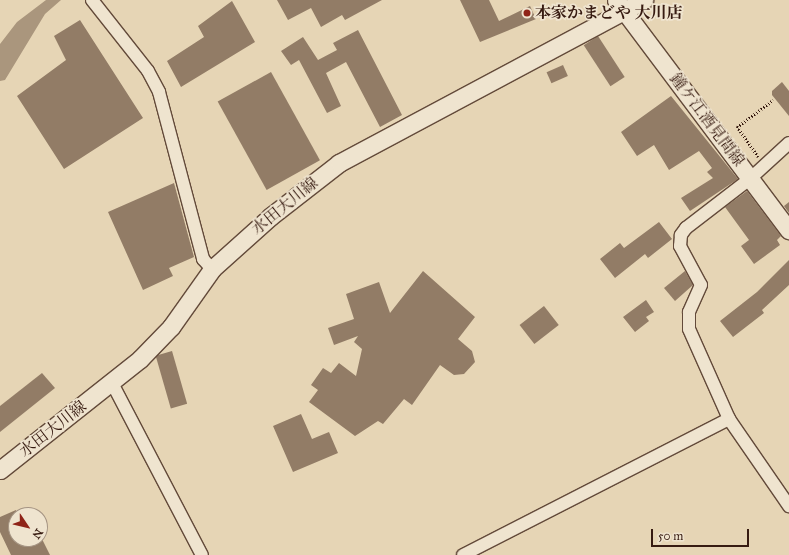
<!DOCTYPE html>
<meta charset="utf-8">
<style>
body{margin:0}
#map{position:relative;width:789px;height:555px;overflow:hidden;background:#e6d5b5;font-family:"IM FELL Great Primer","Noto Serif JP",serif}
div>[style]{position:absolute}
.water>*{inset:0;background:#aa967d}
.building>*{inset:0;background:#927c66;transform-origin:0 0}
.path>*{height:2.5px;margin-top:-1.25px;transform-origin:0;background:repeating-linear-gradient(90deg,#371b11 0 1px,transparent 0 3px)}
.roads{filter:drop-shadow(1px 0 #634a3a) drop-shadow(-1px 0 #634a3a) drop-shadow(0 1px #634a3a) drop-shadow(0 -1px #634a3a)}
.street>*{height:12px;margin:-6px;padding:0 6px;transform-origin:6px;border-radius:6px;background:#efe4cf}
.secondary>*{height:17px;margin:-8.5px;padding:0 8.5px;transform-origin:8.5px;border-radius:8.5px;background:#efe4cf}
.dots>*{width:11px;height:11px;translate:-50% -50%;box-sizing:border-box;border:2px solid #efe4cf;border-radius:50%}
span{translate:-50% -50%;white-space:nowrap;text-align:center;line-height:1.15;-webkit-text-stroke:3.5px #efe4cf;paint-order:stroke}
.poi-label{font-size:16px;color:#371b11;font-weight:700}
.left{translate:0 -50%;text-align:left}
.street-label{font-size:16px;color:#371b11}
.north{position:absolute;left:8px;top:507px;width:40px;height:40px;box-sizing:border-box;background:#efe4cf;border:1px solid #a59483;border-radius:50%;rotate:125deg;font-size:11px;font-weight:700;line-height:16px;text-align:center;color:#371b11}
.north::after{content:'';display:block;margin:auto;width:14px;height:18px;background:#8f2418;clip-path:polygon(50% 0,100% 100%,50% 72%,0 100%)}
.scale{position:absolute;left:651px;top:529px;width:98px;height:18px;box-sizing:border-box;border:2px solid #371b11;border-top:0;padding-left:5px;font-size:12px;line-height:14px;white-space:nowrap;color:#371b11;-webkit-text-stroke:3px #efe4cf;paint-order:stroke}
</style>
<div id="map">
<div class="water">
<div style="clip-path:polygon(46px 0,61px 0,45px 14px,5px 80px,0 81px,0 44px,17px 22px)"></div>
</div>
<div class="building">
<div style="clip-path:polygon(277px 0,382px 0,345px 20px,342px 15px,321px 27px,311px 8px,288px 20px)"></div>
<div style="clip-path:polygon(460px 0,489px 0,499px 21px,530px 6px,536px 19px,480px 42px)"></div>
<div style="clip-path:polygon(232px 1px,255px 42px,181px 87px,167px 61px,204px 37px,198px 26px)"></div>
<div style="clip-path:polygon(80px 20px,143px 118px,64px 169px,17px 96px,66px 60px,54px 36px)"></div>
<div style="clip-path:polygon(358px 30px,402px 115px,380px 127px,346px 62px,326px 73px,341px 106px,327px 113px,299px 60px,291px 65px,281px 51px,303px 37px,318px 60px,337px 50px,333px 43px)"></div>
<div style="left:598px;top:36px;width:49px;height:17px;rotate:57deg"></div>
<div style="left:563px;top:65px;width:12px;height:18px;rotate:66deg"></div>
<div style="left:271px;top:72px;width:101px;height:61px;rotate:61deg"></div>
<div style="clip-path:polygon(782px 82px,789px 91px,789px 116px,772px 95px,772px 91px)"></div>
<div style="clip-path:polygon(671px 96px,738px 179px,690px 211px,681px 198px,713px 178px,707px 172px,712px 168px,699px 151px,669px 170px,654px 145px,637px 156px,621px 132px)"></div>
<div style="clip-path:polygon(174px 183px,194px 257px,169px 268px,173px 276px,143px 290px,108px 212px)"></div>
<div style="clip-path:polygon(747px 191px,781px 236px,777px 240px,780px 245px,754px 264px,741px 246px,749px 240px,725px 207px)"></div>
<div style="clip-path:polygon(789px 202px,789px 213px,784px 206px)"></div>
<div style="clip-path:polygon(659px 222px,672px 239px,648px 258px,645px 254px,615px 278px,600px 259px,620px 243px,624px 248px)"></div>
<div style="clip-path:polygon(789px 260px,789px 285px,762px 310px,764px 313px,733px 337px,720px 321px,757px 292px)"></div>
<div style="clip-path:polygon(423px 271px,475px 317px,458px 339px,472px 351px,475px 362px,464px 374px,454px 375px,440px 365px,412px 405px,404px 399px,383px 424px,378px 421px,355px 436px,309px 402px,318px 390px,311px 385px,323px 368px,331px 373px,339px 363px,356px 376px,362px 349px,354px 342px,358px 336px,334px 345px,328px 328px,354px 319px,346px 294px,379px 282px,390px 313px)"></div>
<div style="clip-path:polygon(685px 271px,693px 285px,675px 301px,664px 288px)"></div>
<div style="clip-path:polygon(646px 300px,654px 312px,646px 317px,649px 321px,635px 332px,623px 317px)"></div>
<div style="left:544px;top:306px;width:24px;height:31px;rotate:52deg"></div>
<div style="left:172px;top:351px;width:55px;height:17px;rotate:74deg"></div>
<div style="clip-path:polygon(42px 373px,55px 388px,0 432px,0 406px)"></div>
<div style="clip-path:polygon(301px 414px,312px 439px,329px 432px,338px 453px,293px 472px,273px 426px)"></div>
<div style="clip-path:polygon(16px 510px,16px 539px,42px 539px,50px 555px,11px 555px,0 532px,0 517px)"></div>
</div>
<div class="path">
<div style="left:758px;top:157px;width:37px;rotate:-125deg"></div>
<div style="left:737px;top:127px;width:45px;rotate:-36.9deg"></div>
</div>
<div class="roads">
<div class="street">
<div style="left:92px;top:0;width:90px;rotate:51.7deg"></div>
<div style="left:148px;top:71px;width:24px;rotate:62deg"></div>
<div style="left:159px;top:92px;width:173px;rotate:75.2deg"></div>
<div style="left:203px;top:259px;width:13px;rotate:48deg"></div>
<div style="left:789px;top:143px;width:52px;rotate:137.4deg"></div>
<div style="left:751px;top:178px;width:82px;rotate:142.4deg"></div>
<div style="left:686px;top:228px;width:9px;rotate:126deg"></div>
<div style="left:681px;top:235px;width:11px;rotate:95deg"></div>
<div style="left:680px;top:246px;width:44px;rotate:61.7deg"></div>
<div style="left:701px;top:285px;width:30px;rotate:114deg"></div>
<div style="left:689px;top:312px;width:17px;rotate:90deg"></div>
<div style="left:689px;top:329px;width:98px;rotate:66deg"></div>
<div style="left:729px;top:419px;width:106px;rotate:55.4deg"></div>
<div style="left:112px;top:383px;width:194px;rotate:62.4deg"></div>
<div style="left:463px;top:555px;width:299px;rotate:-27.1deg"></div>
</div>
<div class="secondary">
<div style="left:616px;top:0;width:288px;rotate:53.1deg"></div>
<div style="left:0;top:470px;width:179px;rotate:-38.4deg"></div>
<div style="left:140px;top:359px;width:45px;rotate:-45.9deg"></div>
<div style="left:171px;top:327px;width:71px;rotate:-54.7deg"></div>
<div style="left:212px;top:269px;width:79px;rotate:-41.9deg"></div>
<div style="left:271px;top:216px;width:86px;rotate:-37.9deg"></div>
<div style="left:339px;top:163px;width:346px;rotate:-28.1deg"></div>
</div>
</div>
<div class="dots">
<div style="left:527px;top:13px;background:#8f2418"></div>
</div>
<div class="poi-label">
<span class="left" style="left:535px;top:13px">本家かまどや 大川店</span>
</div>
<div class="street-label">
<span style="left:707px;top:120px;rotate:53deg">鐘ケ江酒見間線</span>
<span style="left:285px;top:206px;rotate:-39deg">水田大川線</span>
<span style="left:53px;top:429px;rotate:-38deg">水田大川線</span>
</div>
<div class="north">N</div>
<div class="scale">50 m</div>
</div>
